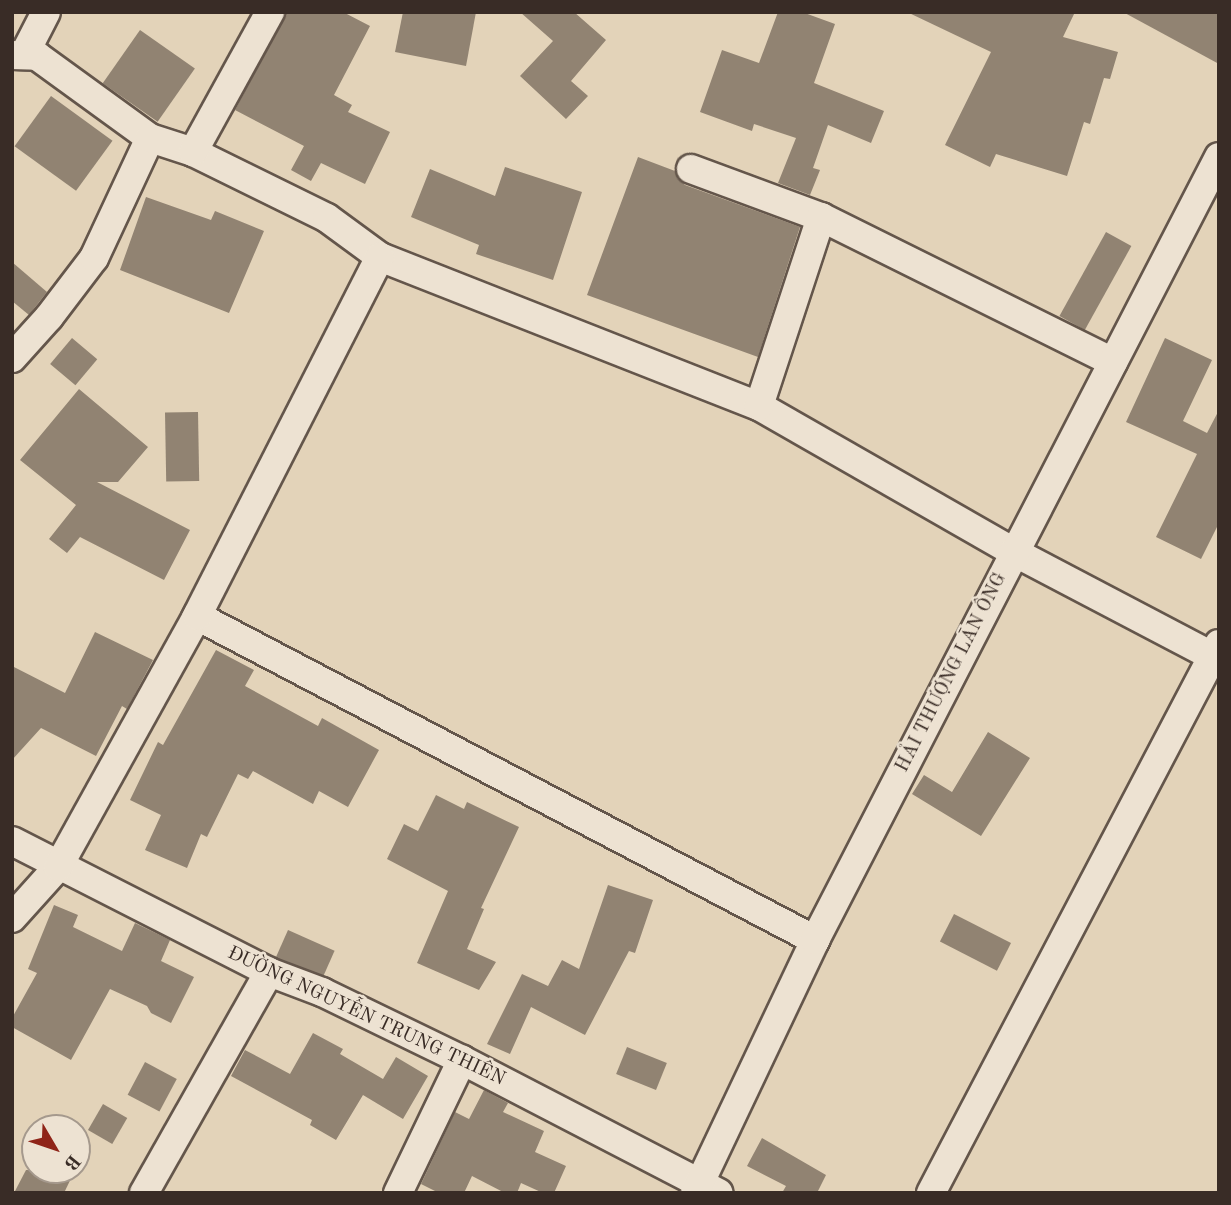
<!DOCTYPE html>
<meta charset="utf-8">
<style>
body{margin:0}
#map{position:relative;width:1231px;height:1205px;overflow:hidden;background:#e3d3b9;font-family:"Old Standard TT",serif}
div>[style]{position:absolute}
.building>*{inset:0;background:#918372;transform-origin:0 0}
.roads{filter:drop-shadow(2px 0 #64564b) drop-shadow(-2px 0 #64564b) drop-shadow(0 2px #64564b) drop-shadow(0 -2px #64564b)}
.minor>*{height:28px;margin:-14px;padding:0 14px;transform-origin:14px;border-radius:14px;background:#ede2d2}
span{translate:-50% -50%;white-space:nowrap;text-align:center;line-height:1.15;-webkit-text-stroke:5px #ede2d2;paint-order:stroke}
.street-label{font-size:19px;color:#392c26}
.frame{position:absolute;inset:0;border:14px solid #392c26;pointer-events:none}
.north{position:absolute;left:21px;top:1114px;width:70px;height:70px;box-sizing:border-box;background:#ede2d2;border:2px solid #a5998d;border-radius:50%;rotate:129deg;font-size:19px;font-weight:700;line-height:28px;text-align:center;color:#392c26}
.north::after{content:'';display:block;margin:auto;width:24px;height:32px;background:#8f2418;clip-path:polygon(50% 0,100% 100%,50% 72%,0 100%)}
</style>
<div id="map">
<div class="building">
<div style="clip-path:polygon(287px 12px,343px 12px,370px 26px,334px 95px,352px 105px,348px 112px,390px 132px,365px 184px,321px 163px,311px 181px,291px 170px,304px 146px,235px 110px)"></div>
<div style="clip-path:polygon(403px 12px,476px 12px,466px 66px,395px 52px)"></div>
<div style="clip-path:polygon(520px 12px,574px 12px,606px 40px,571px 81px,588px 96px,566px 119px,520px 76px,553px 41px)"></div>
<div style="clip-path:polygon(778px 12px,802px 12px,835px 24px,814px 83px,884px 111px,871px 143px,828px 125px,813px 168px,820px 170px,810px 195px,778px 183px,796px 138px,754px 124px,752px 131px,700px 112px,722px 50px,759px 63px)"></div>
<div style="clip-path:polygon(907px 12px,1075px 12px,1063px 37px,1118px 52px,1110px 79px,1104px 78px,1090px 124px,1084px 122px,1067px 176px,996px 154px,990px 167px,945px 145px,991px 52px)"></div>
<div style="clip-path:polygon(1123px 12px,1219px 12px,1219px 64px)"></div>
<div style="left:140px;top:30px;width:67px;height:65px;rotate:35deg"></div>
<div style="left:51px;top:96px;width:76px;height:62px;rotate:36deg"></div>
<div style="clip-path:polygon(638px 157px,675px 171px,678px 179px,685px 185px,800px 227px,758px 357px,587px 295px)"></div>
<div style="clip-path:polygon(505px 167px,582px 192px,553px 280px,476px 254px,479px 245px,411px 217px,430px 169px,495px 196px)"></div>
<div style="clip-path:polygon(146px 197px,211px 220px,215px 211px,264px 231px,229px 313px,120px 270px)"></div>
<div style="left:1106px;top:232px;width:29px;height:96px;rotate:29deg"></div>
<div style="clip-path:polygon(12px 262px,47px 292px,29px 315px,12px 301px)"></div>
<div style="left:72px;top:338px;width:33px;height:34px;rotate:40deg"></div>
<div style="clip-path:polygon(1165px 338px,1212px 360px,1183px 421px,1207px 433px,1219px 410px,1219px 523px,1201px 559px,1156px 537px,1197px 454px,1126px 422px)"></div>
<div style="clip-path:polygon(79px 389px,148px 447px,118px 482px,97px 482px,190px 530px,164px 580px,80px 537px,67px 553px,49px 539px,76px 505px,20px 460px)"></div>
<div style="left:198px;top:412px;width:69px;height:33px;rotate:89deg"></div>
<div style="clip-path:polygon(95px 632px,153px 660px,127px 709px,122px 706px,96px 756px,41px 728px,12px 760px,12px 666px,65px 693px)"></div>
<div style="clip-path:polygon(216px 650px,254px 670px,245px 686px,318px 726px,322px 718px,379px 750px,348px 807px,319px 791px,313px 804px,253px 771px,248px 779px,238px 774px,207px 837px,201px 834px,187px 868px,145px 850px,161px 815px,130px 800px,158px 742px,163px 745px)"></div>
<div style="clip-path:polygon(988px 732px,1030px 758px,981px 836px,912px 794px,924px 775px,952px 792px)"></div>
<div style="clip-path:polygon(436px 795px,464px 809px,467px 802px,519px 827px,481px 908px,484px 909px,467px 949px,496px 962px,479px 990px,417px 963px,448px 891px,387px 859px,404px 824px,418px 831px)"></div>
<div style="clip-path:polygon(608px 885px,653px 900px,635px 953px,629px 951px,585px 1035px,531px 1007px,510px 1054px,487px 1044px,522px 974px,548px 986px,562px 960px,579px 969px)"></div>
<div style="clip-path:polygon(54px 905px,78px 915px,73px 927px,122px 951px,135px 923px,170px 940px,161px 961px,194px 977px,171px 1023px,151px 1013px,147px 1006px,110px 989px,71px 1060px,12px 1027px,12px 1018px,37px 973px,28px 969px)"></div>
<div style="left:954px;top:914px;width:64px;height:31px;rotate:27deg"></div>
<div style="left:288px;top:930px;width:51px;height:30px;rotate:24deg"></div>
<div style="clip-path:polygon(313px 1033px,343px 1049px,340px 1054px,383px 1079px,396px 1057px,428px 1076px,403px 1119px,363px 1095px,336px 1140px,310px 1125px,312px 1120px,231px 1076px,245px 1050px,290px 1074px)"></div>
<div style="left:627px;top:1047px;width:43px;height:29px;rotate:22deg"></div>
<div style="left:145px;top:1062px;width:36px;height:37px;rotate:28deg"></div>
<div style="clip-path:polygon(484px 1090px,508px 1103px,503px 1112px,544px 1131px,535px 1152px,566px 1166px,554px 1193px,543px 1193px,521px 1183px,517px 1193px,505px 1193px,472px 1176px,464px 1193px,439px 1193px,421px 1184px,455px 1112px,469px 1119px)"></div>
<div style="left:103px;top:1104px;width:28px;height:30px;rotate:30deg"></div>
<div style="clip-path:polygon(762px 1138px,826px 1175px,817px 1193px,782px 1193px,786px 1186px,747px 1166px)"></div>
<div style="clip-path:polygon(26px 1170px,75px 1170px,64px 1193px,14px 1193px)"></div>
</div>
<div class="roads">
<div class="minor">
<div style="left:12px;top:55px;width:25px;rotate:2deg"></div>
<div style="left:37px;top:56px;width:140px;rotate:36deg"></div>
<div style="left:24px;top:55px;width:48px;rotate:-62.9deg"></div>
<div style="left:193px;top:152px;width:149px;rotate:26.2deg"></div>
<div style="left:327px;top:218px;width:66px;rotate:36.3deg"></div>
<div style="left:380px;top:257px;width:407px;rotate:21.5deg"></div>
<div style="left:759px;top:406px;width:294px;rotate:29.8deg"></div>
<div style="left:1014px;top:552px;width:224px;rotate:27.7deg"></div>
<div style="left:691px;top:169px;width:139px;rotate:20.3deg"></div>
<div style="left:821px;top:217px;width:326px;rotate:26.4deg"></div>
<div style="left:12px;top:358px;width:55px;rotate:-47.9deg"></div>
<div style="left:49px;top:317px;width:74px;rotate:-52.7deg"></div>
<div style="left:94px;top:258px;width:132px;rotate:-65deg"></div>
<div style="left:150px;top:138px;width:45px;rotate:18deg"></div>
<div style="left:193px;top:152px;width:160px;rotate:-61.2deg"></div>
<div style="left:759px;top:406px;width:199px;rotate:-71.8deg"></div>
<div style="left:197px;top:616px;width:698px;rotate:27.67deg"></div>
<div style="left:12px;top:841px;width:288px;rotate:27deg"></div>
<div style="left:269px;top:972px;width:57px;rotate:20.7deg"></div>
<div style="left:322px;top:992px;width:156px;rotate:25.9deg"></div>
<div style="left:462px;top:1060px;width:289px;rotate:27.4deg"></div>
<div style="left:12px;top:918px;width:69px;rotate:-48deg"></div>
<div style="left:58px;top:867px;width:287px;rotate:-61deg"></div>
<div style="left:197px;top:616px;width:403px;rotate:-63deg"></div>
<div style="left:144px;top:1193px;width:254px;rotate:-60.5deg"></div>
<div style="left:398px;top:1193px;width:148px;rotate:-64.3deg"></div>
<div style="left:695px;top:1193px;width:280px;rotate:-64.6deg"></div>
<div style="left:815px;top:940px;width:881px;rotate:-62.71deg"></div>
<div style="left:931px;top:1193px;width:620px;rotate:-62.32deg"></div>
</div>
</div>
<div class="street-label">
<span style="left:952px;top:673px;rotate:-63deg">HẢI THƯỢNG LÃN ÔNG</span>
<span style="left:366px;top:1017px;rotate:25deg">ĐƯỜNG NGUYỄN TRUNG THIÊN</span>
</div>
<div class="frame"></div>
<div class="north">B</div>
</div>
